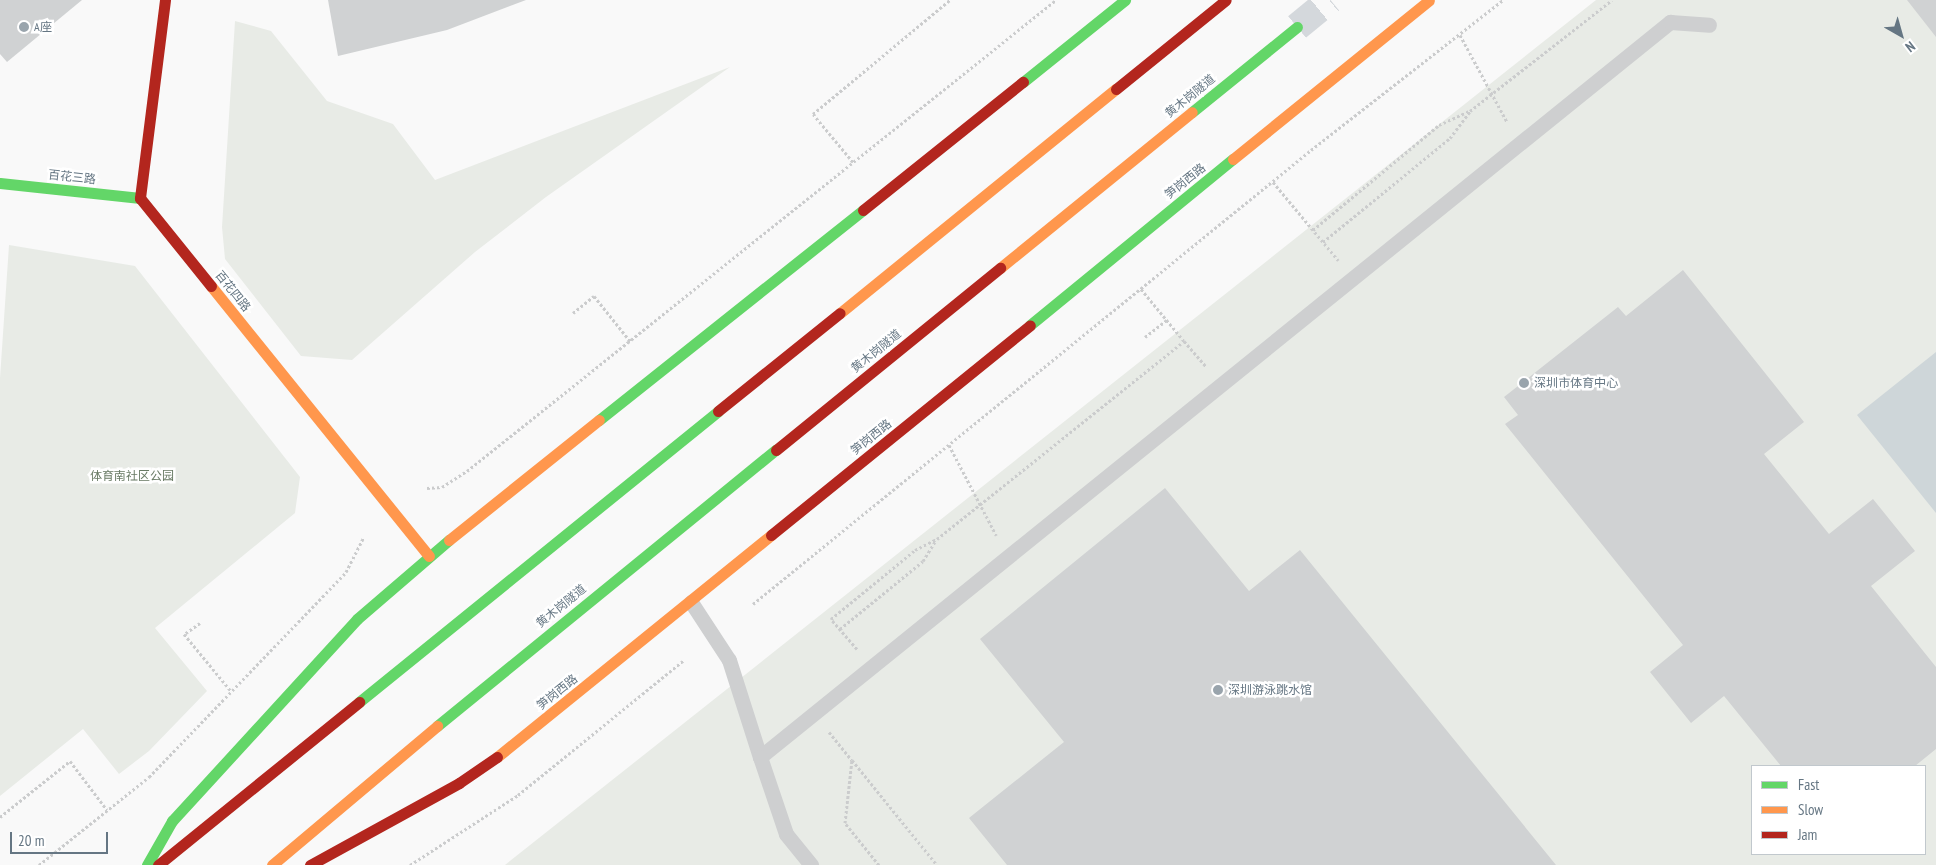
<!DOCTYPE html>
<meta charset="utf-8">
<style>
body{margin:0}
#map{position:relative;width:1936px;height:865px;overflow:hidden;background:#f9f9f9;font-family:"PT Sans Narrow","Noto Sans SC",sans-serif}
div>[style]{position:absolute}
.green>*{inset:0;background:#e8ebe6}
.water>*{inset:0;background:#ced6d9}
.building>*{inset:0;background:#d0d2d3}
.primary-tunnel>*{height:28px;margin-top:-14px;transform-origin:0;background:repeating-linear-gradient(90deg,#d4d8dc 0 28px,transparent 0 42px)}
.path>*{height:3px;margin-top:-1.5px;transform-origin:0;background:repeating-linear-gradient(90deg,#cbcccd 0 2.5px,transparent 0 5px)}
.lane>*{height:15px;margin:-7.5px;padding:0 7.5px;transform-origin:7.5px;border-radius:7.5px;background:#cecfd0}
.fast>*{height:11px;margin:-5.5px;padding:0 5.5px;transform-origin:5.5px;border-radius:5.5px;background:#63d668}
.slow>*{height:11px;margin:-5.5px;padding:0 5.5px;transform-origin:5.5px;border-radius:5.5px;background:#ff974d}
.jam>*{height:11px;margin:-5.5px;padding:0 5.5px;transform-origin:5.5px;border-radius:5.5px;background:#b3261e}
.dots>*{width:14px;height:14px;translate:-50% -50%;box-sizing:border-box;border:2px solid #fff;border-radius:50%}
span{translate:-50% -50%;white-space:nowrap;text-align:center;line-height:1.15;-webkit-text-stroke:5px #fff;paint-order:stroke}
.poi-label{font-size:12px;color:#657683}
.left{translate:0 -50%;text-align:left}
.street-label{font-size:12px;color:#657683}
.park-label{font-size:12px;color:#687a64}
.legend{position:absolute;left:1751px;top:765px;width:175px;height:90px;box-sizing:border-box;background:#fff;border:1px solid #c1c8cd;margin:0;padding:6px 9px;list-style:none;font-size:15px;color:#657683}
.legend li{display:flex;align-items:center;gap:10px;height:25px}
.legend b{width:25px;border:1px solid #c1c8cd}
.north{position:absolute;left:1876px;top:10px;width:50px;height:50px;-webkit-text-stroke:4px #fff;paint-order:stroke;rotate:142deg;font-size:14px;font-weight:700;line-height:20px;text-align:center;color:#657683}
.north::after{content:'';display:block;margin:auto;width:18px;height:22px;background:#657683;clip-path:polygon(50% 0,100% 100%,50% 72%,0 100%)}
.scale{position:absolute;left:10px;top:832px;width:98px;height:22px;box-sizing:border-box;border:2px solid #657683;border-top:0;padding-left:6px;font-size:15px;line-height:18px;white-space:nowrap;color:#657683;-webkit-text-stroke:4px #fff;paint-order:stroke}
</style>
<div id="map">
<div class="green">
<div style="clip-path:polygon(evenodd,1596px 0,1936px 0,1936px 865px,505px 865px,1596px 0,1752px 766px,1925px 766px,1925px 854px,1752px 854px,1752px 766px)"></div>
<div style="clip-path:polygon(235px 21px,271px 31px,327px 101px,393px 124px,435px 180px,730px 67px,546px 197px,475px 252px,352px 360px,301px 356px,225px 259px,222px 227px)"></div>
<div style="clip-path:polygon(9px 245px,135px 266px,300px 477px,295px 513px,155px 628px,207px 691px,149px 751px,119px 774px,83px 729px,0 796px,0 378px)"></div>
</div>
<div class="water">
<div style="clip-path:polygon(1936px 352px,1936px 513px,1857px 415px)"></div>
</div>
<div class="building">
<div style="clip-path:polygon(0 0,82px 0,7px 62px,0 54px)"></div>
<div style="clip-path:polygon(328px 0,526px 0,447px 30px,338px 56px)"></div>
<div style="clip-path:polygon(1907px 0,1936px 0,1936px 37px)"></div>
<div style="clip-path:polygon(1683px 270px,1804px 422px,1764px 454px,1829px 534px,1873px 499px,1915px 551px,1871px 586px,1936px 667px,1936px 749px,1915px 766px,1781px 766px,1724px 696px,1691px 723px,1650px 672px,1683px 645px,1505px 424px,1518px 415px,1504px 397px,1618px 307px,1626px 316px)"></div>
<div style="clip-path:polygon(1165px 488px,1249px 591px,1300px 550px,1556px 865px,1007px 865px,969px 818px,1064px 742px,980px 639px)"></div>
</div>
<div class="primary-tunnel">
<div style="left:1297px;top:27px;width:43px;rotate:-39.3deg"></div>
</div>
<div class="path">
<div style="left:1460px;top:35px;width:99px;rotate:61.6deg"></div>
<div style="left:853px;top:162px;width:62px;rotate:-129.8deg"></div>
<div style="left:813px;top:114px;width:178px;rotate:-39.8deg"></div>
<div style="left:1273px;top:182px;width:102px;rotate:50.2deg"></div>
<div style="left:1313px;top:230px;width:164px;rotate:-39.8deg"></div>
<div style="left:1439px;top:125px;width:33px;rotate:-25deg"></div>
<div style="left:1323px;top:242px;width:164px;rotate:-39.3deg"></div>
<div style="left:1450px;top:138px;width:34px;rotate:-53deg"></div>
<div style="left:1470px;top:111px;width:180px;rotate:-38deg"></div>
<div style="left:1141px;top:289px;width:67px;rotate:50.4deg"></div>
<div style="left:573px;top:313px;width:27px;rotate:-39deg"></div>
<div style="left:594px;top:296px;width:58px;rotate:51.3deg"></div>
<div style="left:1145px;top:337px;width:28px;rotate:-38deg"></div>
<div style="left:949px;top:445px;width:102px;rotate:62.4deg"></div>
<div style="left:427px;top:488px;width:15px;rotate:-4deg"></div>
<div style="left:442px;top:487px;width:30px;rotate:-33deg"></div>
<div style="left:467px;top:471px;width:754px;rotate:-38.65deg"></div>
<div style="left:753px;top:604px;width:719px;rotate:-39.13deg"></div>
<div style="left:1311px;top:150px;width:244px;rotate:-38deg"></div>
<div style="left:200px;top:623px;width:19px;rotate:145deg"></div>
<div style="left:184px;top:634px;width:74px;rotate:50.5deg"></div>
<div style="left:840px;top:629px;width:107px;rotate:-39.3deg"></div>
<div style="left:923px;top:561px;width:25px;rotate:-58deg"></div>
<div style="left:857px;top:649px;width:40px;rotate:-131deg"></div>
<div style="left:831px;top:619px;width:109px;rotate:-39.4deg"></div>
<div style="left:915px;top:550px;width:25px;rotate:-27deg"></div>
<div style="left:937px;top:539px;width:317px;rotate:-38.7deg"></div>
<div style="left:1184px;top:341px;width:33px;rotate:49deg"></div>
<div style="left:829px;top:732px;width:36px;rotate:51deg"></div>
<div style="left:0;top:817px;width:90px;rotate:-38.7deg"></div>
<div style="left:70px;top:761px;width:61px;rotate:52.9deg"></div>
<div style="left:39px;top:865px;width:141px;rotate:-38.7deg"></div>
<div style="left:149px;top:777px;width:284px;rotate:-46.1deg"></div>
<div style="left:346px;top:572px;width:39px;rotate:-63deg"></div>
<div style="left:410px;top:865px;width:129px;rotate:-32.9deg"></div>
<div style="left:518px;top:795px;width:213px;rotate:-39.1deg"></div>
<div style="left:879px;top:865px;width:54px;rotate:-129deg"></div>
<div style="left:845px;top:823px;width:63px;rotate:-83.7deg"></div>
<div style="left:852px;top:760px;width:135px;rotate:51deg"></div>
</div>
<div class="lane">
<div style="left:691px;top:602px;width:69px;rotate:56.8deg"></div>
<div style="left:729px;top:660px;width:102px;rotate:72.3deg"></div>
<div style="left:760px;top:757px;width:1170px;rotate:-38.93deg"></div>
<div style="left:1670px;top:22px;width:39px;rotate:4deg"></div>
<div style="left:760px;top:757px;width:81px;rotate:71.3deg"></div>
<div style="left:786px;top:834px;width:40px;rotate:51deg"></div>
</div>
<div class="fast">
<div style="left:1023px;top:82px;width:131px;rotate:-38.8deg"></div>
<div style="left:1192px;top:112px;width:135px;rotate:-39deg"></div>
<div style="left:0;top:183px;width:141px;rotate:6.1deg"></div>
<div style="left:1030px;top:325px;width:262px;rotate:-39.3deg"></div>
<div style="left:599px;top:420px;width:337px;rotate:-38.5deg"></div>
<div style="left:359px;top:702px;width:462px;rotate:-39deg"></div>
<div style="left:437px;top:726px;width:437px;rotate:-39.2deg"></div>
<div style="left:147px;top:865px;width:51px;rotate:-60.4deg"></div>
<div style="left:172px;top:821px;width:274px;rotate:-47.5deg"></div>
<div style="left:357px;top:619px;width:121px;rotate:-40.7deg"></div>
</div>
<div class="slow">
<div style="left:1233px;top:159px;width:252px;rotate:-39deg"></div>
<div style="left:1000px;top:268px;width:247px;rotate:-39.1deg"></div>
<div style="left:211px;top:286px;width:347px;rotate:51.1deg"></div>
<div style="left:840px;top:313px;width:355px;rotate:-39.1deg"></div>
<div style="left:449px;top:540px;width:192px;rotate:-38.7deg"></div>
<div style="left:497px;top:757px;width:353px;rotate:-39deg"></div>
<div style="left:272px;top:865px;width:216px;rotate:-40.1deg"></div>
</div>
<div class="jam">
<div style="left:165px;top:0;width:200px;rotate:97.2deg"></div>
<div style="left:140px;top:198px;width:113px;rotate:51.1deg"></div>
<div style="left:1116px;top:89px;width:141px;rotate:-39deg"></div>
<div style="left:863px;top:210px;width:205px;rotate:-38.7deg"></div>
<div style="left:718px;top:411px;width:156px;rotate:-38.8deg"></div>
<div style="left:776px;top:450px;width:289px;rotate:-39.1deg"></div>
<div style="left:771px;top:535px;width:333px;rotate:-39deg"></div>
<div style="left:158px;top:865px;width:259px;rotate:-39deg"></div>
<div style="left:310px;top:865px;width:170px;rotate:-28.8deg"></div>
<div style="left:459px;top:783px;width:46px;rotate:-34.4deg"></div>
</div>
<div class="dots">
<div style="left:24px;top:27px;background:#99a4ac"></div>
<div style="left:1524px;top:383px;background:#99a4ac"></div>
<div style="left:1218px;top:690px;background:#99a4ac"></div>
</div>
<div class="poi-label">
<span class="left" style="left:34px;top:27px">A座</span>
<span class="left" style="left:1534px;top:383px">深圳市体育中心</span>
<span class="left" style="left:1228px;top:690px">深圳游泳跳水馆</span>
</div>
<div class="street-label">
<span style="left:1190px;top:96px;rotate:-39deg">黄木岗隧道</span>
<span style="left:72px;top:177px;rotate:6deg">百花三路</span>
<span style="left:1185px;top:181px;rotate:-39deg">笋岗西路</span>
<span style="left:233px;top:291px;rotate:51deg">百花四路</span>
<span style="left:876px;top:351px;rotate:-39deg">黄木岗隧道</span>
<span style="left:871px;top:437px;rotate:-39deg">笋岗西路</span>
<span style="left:561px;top:606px;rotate:-39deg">黄木岗隧道</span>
<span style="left:557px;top:692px;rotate:-39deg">笋岗西路</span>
</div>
<div class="park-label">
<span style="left:132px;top:476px">体育南社区公园</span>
</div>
<ul class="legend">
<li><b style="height:6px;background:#63d668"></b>Fast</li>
<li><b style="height:6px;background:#ff974d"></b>Slow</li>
<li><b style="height:6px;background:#b3261e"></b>Jam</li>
</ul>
<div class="north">N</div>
<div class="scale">20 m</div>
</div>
